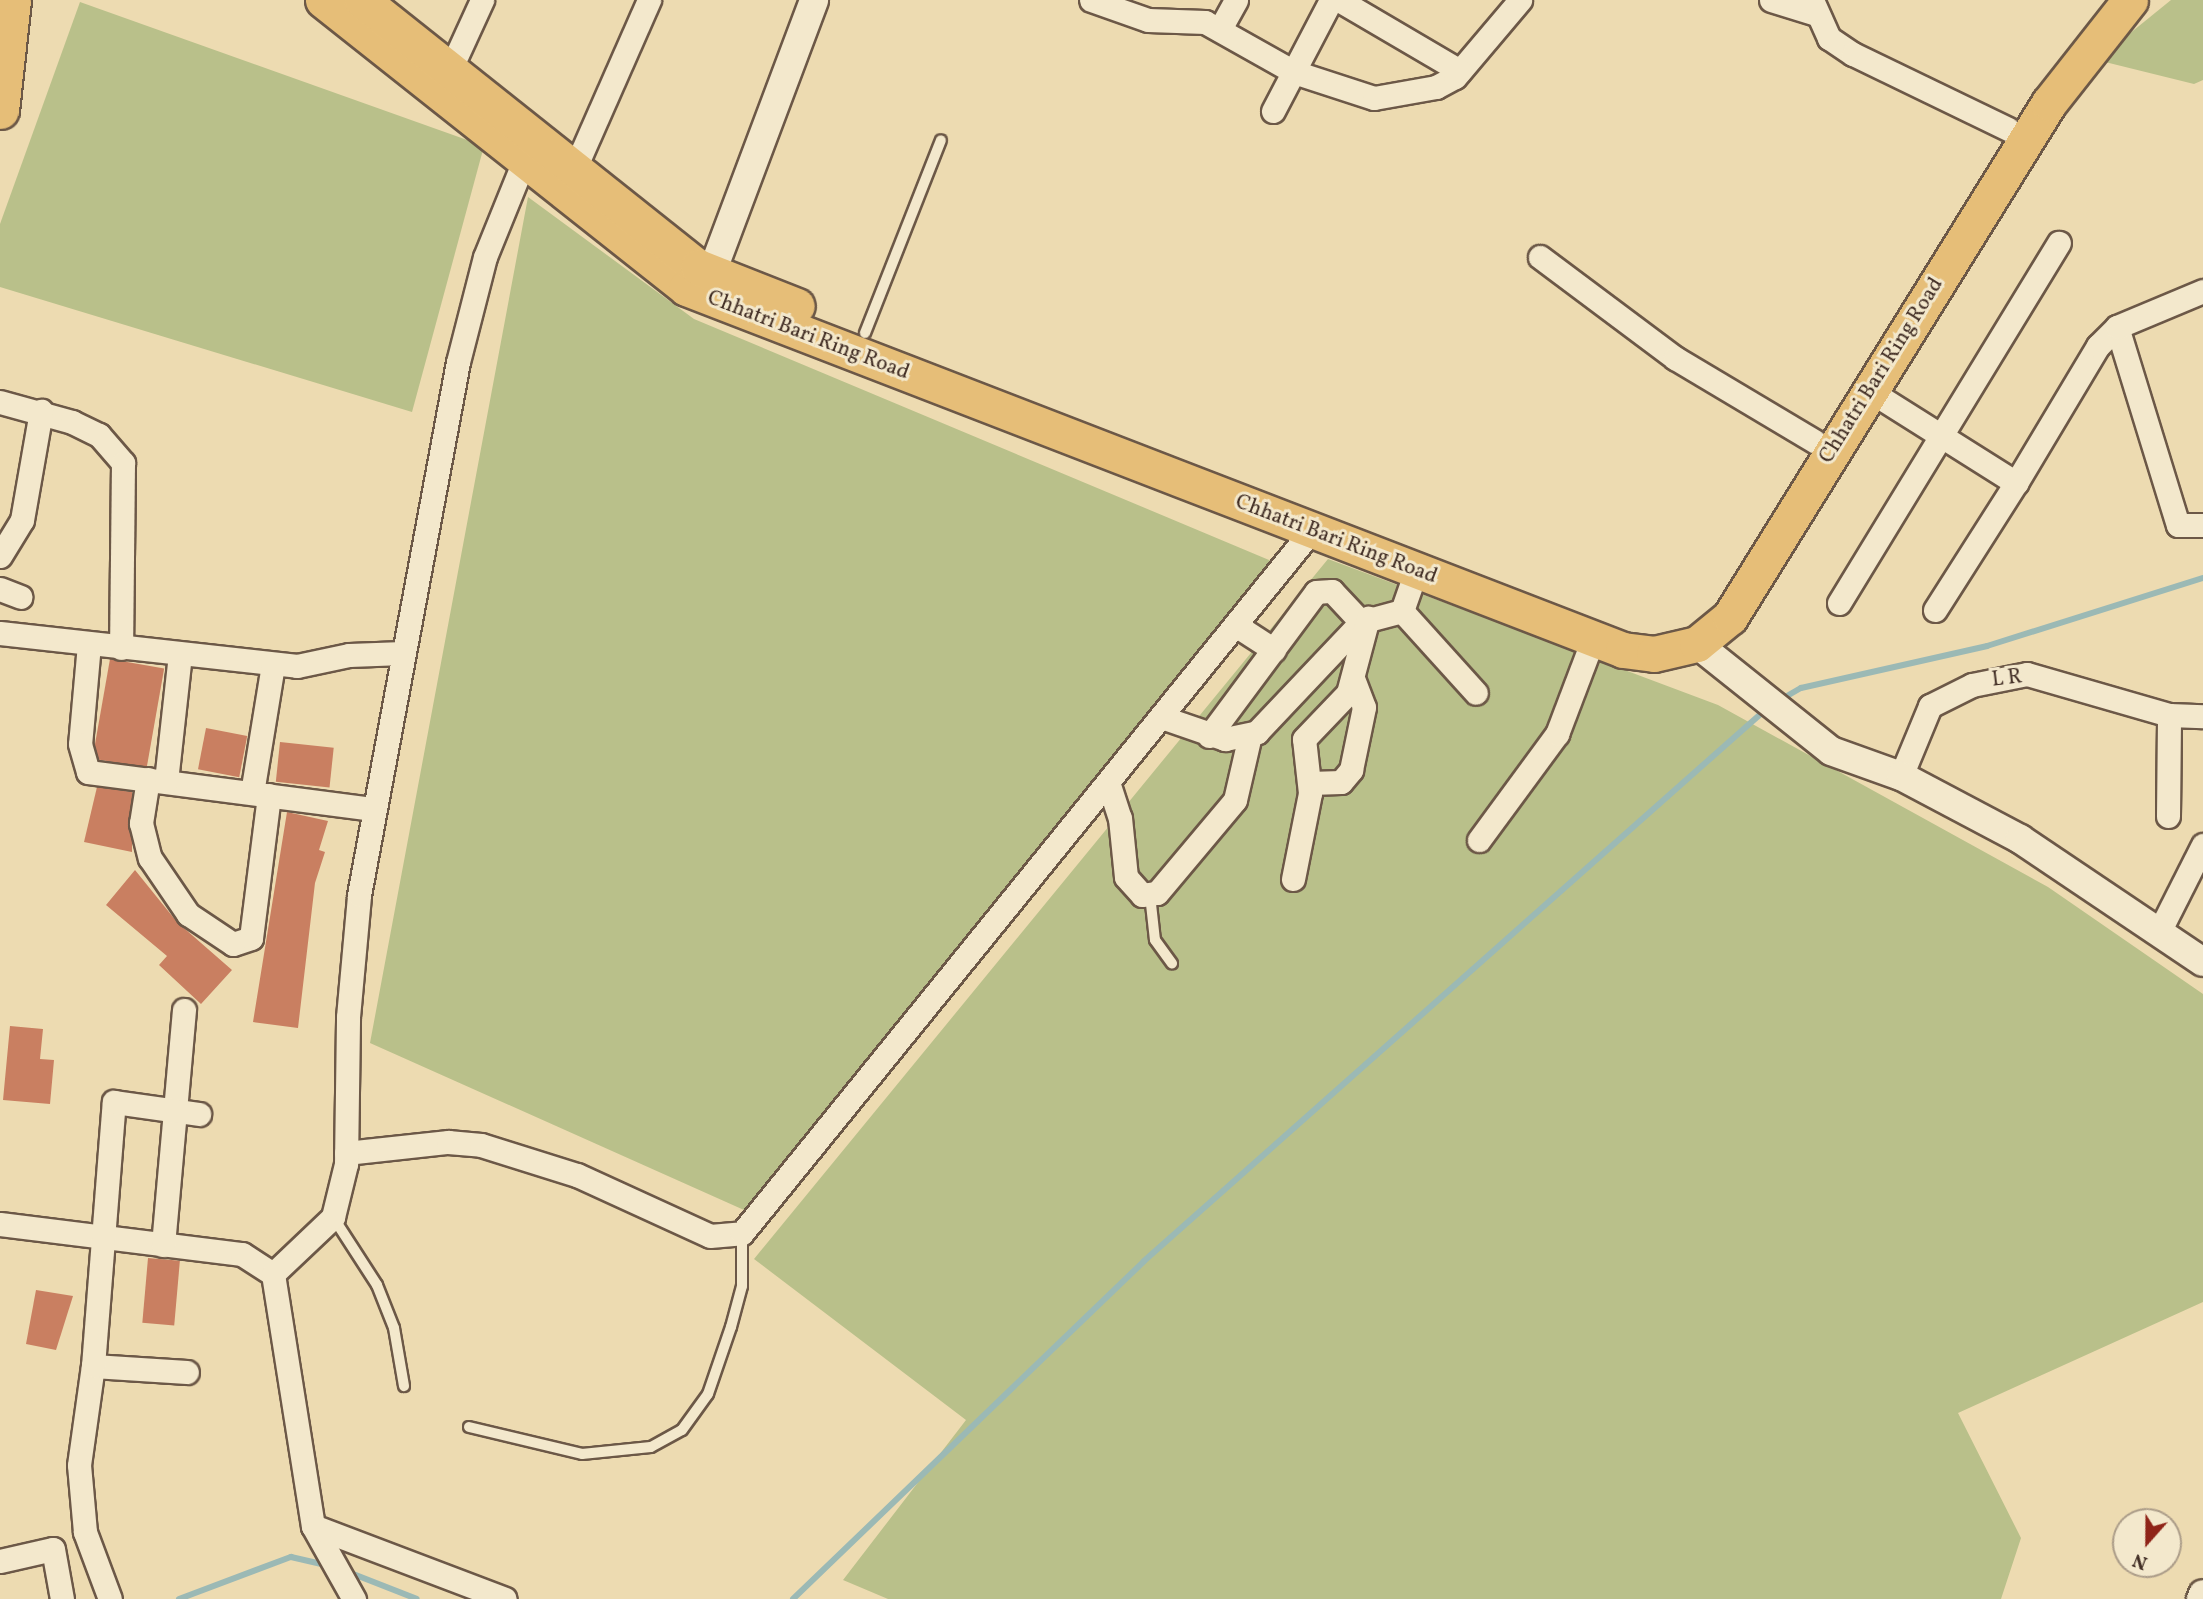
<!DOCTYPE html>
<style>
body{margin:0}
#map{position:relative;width:2203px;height:1599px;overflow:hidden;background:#eddbb1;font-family:Vollkorn,serif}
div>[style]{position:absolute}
.green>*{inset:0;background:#b9c08a}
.stream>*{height:6px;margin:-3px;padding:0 3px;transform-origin:3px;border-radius:3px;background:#9bb9b5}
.building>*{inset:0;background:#c97f61;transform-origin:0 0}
.roads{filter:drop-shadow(2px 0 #6c5847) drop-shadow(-2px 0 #6c5847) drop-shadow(0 2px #6c5847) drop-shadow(0 -2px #6c5847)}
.service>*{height:10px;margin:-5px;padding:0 5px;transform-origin:5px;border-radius:5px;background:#f3e8cc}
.minor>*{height:23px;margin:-11.5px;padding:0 11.5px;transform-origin:11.5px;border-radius:11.5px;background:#f3e8cc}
.tertiary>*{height:28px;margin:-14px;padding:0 14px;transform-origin:14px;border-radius:14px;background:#f3e8cc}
.primary>*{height:35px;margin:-17.5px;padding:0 17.5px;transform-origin:17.5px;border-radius:17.5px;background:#e6be78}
.trunk>*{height:37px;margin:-18.5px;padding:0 18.5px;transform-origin:18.5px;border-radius:18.5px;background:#e6be78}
span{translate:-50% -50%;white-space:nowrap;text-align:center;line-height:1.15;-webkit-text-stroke:6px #f3e8cc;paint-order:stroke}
.street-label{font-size:21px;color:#412d24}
.north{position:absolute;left:2112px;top:1508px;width:70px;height:70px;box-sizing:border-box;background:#f3e8cc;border:2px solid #ac9d89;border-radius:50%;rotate:201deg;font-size:19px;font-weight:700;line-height:28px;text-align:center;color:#412d24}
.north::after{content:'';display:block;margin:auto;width:24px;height:32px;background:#8f2418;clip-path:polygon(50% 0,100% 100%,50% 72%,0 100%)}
</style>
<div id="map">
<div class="green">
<div style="clip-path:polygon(2171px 0,2203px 0,2203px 80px,2194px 84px,2097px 60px)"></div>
<div style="clip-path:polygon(80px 2px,484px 146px,412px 412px,0 287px,0 224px)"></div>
<div style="clip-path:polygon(528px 197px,694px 319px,1293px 570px,744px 1210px,370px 1043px)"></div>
<div style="clip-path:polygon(1328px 559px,1718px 705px,2048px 887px,2203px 994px,2203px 1302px,1958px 1413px,2021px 1538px,2001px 1599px,888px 1599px,843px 1580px,966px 1420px,754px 1259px)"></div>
</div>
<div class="stream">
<div style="left:1780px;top:700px;width:24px;rotate:-30deg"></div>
<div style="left:1801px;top:688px;width:191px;rotate:-12.7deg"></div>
<div style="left:1987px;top:646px;width:226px;rotate:-17.5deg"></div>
<div style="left:343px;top:1570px;width:79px;rotate:21.4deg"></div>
<div style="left:179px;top:1599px;width:120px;rotate:-20.6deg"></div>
<div style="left:291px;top:1557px;width:39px;rotate:13deg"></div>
<div style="left:793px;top:1599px;width:487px;rotate:-43.9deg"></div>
<div style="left:1144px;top:1261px;width:830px;rotate:-41.58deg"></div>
</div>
<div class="building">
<div style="left:110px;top:659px;width:55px;height:101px;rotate:10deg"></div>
<div style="left:206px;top:728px;width:42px;height:42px;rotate:11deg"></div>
<div style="left:280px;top:742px;width:54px;height:40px;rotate:6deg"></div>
<div style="clip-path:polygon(97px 787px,132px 792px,132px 852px,84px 842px)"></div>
<div style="clip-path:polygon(287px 812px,328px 821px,319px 850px,325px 852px,315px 883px,298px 1028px,253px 1022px)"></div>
<div style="clip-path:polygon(135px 870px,177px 922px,232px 970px,201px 1004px,159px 965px,167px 956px,106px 905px)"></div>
<div style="clip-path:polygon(10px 1026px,43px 1029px,40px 1059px,54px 1060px,50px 1104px,3px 1100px)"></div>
<div style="left:148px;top:1258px;width:32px;height:65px;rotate:5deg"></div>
<div style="clip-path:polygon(36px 1290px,73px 1296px,56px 1350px,26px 1344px)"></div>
</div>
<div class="roads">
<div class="service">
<div style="left:865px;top:333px;width:207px;rotate:-68.5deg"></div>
<div style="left:1150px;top:895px;width:45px;rotate:83.7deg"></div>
<div style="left:1155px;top:940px;width:29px;rotate:54deg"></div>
<div style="left:333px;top:1217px;width:81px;rotate:57.1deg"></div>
<div style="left:377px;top:1285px;width:46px;rotate:68.4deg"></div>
<div style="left:394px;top:1328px;width:59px;rotate:80.2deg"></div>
<div style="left:469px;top:1427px;width:116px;rotate:13.4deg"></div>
<div style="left:582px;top:1454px;width:69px;rotate:-5.8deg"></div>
<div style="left:651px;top:1447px;width:35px;rotate:-29deg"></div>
<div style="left:682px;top:1430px;width:44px;rotate:-54.2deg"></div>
<div style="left:708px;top:1394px;width:71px;rotate:-71.1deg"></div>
<div style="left:731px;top:1327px;width:42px;rotate:-75deg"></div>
<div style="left:742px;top:1286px;width:53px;rotate:-90deg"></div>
</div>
<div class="minor">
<div style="left:1091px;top:0;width:60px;rotate:19.3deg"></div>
<div style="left:1148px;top:20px;width:57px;rotate:2deg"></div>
<div style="left:1205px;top:22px;width:102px;rotate:29.3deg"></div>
<div style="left:1294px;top:72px;width:84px;rotate:18deg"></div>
<div style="left:1374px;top:98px;width:63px;rotate:-10.1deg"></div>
<div style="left:1436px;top:87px;width:21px;rotate:-28deg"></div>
<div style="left:1455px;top:77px;width:101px;rotate:-49.8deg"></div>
<div style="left:1339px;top:0;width:140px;rotate:30.4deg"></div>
<div style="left:1771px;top:0;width:44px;rotate:17.2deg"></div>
<div style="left:1812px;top:0;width:42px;rotate:65.9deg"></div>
<div style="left:1829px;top:38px;width:29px;rotate:34deg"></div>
<div style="left:1853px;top:54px;width:172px;rotate:25.8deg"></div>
<div style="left:1220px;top:29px;width:33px;rotate:-61deg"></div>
<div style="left:450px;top:70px;width:77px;rotate:-65.4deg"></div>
<div style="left:1273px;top:111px;width:125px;rotate:-62.4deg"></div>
<div style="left:574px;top:170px;width:186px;rotate:-66.2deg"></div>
<div style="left:1540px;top:257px;width:169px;rotate:36.8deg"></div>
<div style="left:1675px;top:358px;width:162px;rotate:30.8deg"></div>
<div style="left:2117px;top:327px;width:207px;rotate:72.9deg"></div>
<div style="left:2178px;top:525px;width:25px"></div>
<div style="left:1870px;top:391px;width:173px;rotate:32.2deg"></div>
<div style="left:2016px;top:483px;width:160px;rotate:-59.1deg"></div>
<div style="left:2098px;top:346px;width:27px;rotate:-45deg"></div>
<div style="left:2117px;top:327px;width:93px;rotate:-22.7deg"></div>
<div style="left:0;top:402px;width:75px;rotate:15.5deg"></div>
<div style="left:72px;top:422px;width:30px;rotate:26deg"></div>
<div style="left:99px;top:435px;width:37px;rotate:49deg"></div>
<div style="left:123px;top:463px;width:185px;rotate:90.6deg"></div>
<div style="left:0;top:556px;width:42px;rotate:-58.6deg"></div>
<div style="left:22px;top:520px;width:111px;rotate:-80.1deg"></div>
<div style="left:0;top:589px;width:22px;rotate:21deg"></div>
<div style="left:1839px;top:603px;width:422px;rotate:-58.6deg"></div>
<div style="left:1935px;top:610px;width:151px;rotate:-57.5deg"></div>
<div style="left:1402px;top:611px;width:110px;rotate:47.9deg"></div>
<div style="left:1237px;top:626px;width:44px;rotate:33deg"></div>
<div style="left:0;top:633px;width:299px;rotate:6.3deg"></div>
<div style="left:297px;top:666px;width:53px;rotate:-11.9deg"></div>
<div style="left:349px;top:655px;width:54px;rotate:-2.1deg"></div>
<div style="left:89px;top:644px;width:100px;rotate:95.1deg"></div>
<div style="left:80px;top:744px;width:29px;rotate:74deg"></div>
<div style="left:88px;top:772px;width:288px;rotate:7.4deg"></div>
<div style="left:1164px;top:718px;width:65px;rotate:19deg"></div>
<div style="left:1225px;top:739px;width:33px;rotate:-12deg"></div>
<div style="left:1257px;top:732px;width:151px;rotate:-46.6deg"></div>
<div style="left:1361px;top:622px;width:42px;rotate:-15deg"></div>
<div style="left:1402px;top:611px;width:42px;rotate:-70.7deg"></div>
<div style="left:1209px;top:736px;width:179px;rotate:-53.4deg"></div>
<div style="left:1316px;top:592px;width:16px;rotate:-4deg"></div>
<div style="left:1332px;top:591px;width:42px;rotate:46.9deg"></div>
<div style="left:1901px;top:776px;width:76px;rotate:-67.5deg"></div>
<div style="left:1930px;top:706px;width:47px;rotate:-26.6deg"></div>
<div style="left:1972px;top:685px;width:56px;rotate:-11.3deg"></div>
<div style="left:2027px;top:674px;width:148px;rotate:16.1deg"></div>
<div style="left:2169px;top:715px;width:34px;rotate:2deg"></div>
<div style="left:148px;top:779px;width:45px;rotate:99deg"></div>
<div style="left:141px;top:823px;width:36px;rotate:76deg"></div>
<div style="left:150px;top:858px;width:68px;rotate:55.8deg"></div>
<div style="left:188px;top:914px;width:54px;rotate:33.7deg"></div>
<div style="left:233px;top:944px;width:19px;rotate:-18deg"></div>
<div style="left:251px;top:938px;width:144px;rotate:-82.8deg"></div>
<div style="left:166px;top:781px;width:128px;rotate:-83.7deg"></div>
<div style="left:1310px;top:783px;width:31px;rotate:-2deg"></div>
<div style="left:1341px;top:782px;width:16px;rotate:-50deg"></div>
<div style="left:1351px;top:770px;width:64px;rotate:-78.3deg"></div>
<div style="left:1364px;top:707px;width:28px;rotate:-111deg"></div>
<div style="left:1109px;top:785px;width:35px;rotate:72deg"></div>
<div style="left:1120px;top:818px;width:59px;rotate:84.2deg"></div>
<div style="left:1126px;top:877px;width:24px;rotate:48deg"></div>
<div style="left:1142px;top:895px;width:15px;rotate:-8deg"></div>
<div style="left:1157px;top:893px;width:121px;rotate:-50deg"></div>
<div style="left:1235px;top:800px;width:67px;rotate:-77deg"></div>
<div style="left:252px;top:793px;width:130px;rotate:-80.7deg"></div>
<div style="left:2168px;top:816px;width:101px;rotate:-89.4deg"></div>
<div style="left:1479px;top:840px;width:132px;rotate:-53.7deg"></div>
<div style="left:1557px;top:734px;width:102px;rotate:-69.2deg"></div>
<div style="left:1293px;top:879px;width:88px;rotate:-78.8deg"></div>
<div style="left:1310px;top:793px;width:54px;rotate:-96.3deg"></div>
<div style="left:1304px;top:739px;width:64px;rotate:-46.3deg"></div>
<div style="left:1348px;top:693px;width:78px;rotate:-75.1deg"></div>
<div style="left:2161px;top:928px;width:93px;rotate:-63.2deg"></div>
<div style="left:346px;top:1153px;width:103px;rotate:-6.2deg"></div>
<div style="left:448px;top:1142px;width:33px;rotate:5deg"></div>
<div style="left:481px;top:1145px;width:101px;rotate:17.4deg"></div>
<div style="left:577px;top:1175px;width:146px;rotate:24.6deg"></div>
<div style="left:710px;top:1236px;width:32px;rotate:-5deg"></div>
<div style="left:742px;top:1233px;width:904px;rotate:-50.97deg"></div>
<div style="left:0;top:1224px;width:244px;rotate:7.1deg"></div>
<div style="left:242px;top:1254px;width:37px;rotate:33deg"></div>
<div style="left:273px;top:1274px;width:255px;rotate:81deg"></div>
<div style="left:313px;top:1526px;width:84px;rotate:60.7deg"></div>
<div style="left:163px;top:1245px;width:236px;rotate:-84.9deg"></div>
<div style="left:273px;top:1274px;width:83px;rotate:-43.5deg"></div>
<div style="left:333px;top:1217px;width:55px;rotate:-76.2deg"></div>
<div style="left:346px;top:1164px;width:147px;rotate:-89.2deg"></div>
<div style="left:348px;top:1017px;width:122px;rotate:-84.8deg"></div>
<div style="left:359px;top:895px;width:542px;rotate:-79.48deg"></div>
<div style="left:458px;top:362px;width:108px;rotate:-75.6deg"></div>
<div style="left:485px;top:257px;width:104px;rotate:-67.9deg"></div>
<div style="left:93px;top:1366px;width:94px;rotate:3.7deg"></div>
<div style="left:313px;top:1526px;width:205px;rotate:20.8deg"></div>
<div style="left:0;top:1561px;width:54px;rotate:-12.8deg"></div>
<div style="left:53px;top:1549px;width:51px;rotate:79.8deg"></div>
<div style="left:110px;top:1599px;width:72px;rotate:-110.5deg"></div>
<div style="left:85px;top:1532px;width:67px;rotate:-95.1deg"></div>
<div style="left:79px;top:1465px;width:100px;rotate:-82deg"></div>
<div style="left:93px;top:1366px;width:265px;rotate:-85.5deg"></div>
<div style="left:114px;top:1102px;width:86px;rotate:8deg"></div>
</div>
<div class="tertiary">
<div style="left:712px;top:272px;width:290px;rotate:-69.4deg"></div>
<div style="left:1697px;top:644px;width:171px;rotate:38.6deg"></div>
<div style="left:1831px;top:751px;width:74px;rotate:19.7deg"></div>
<div style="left:1901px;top:776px;width:135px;rotate:27.9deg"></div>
<div style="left:2020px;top:839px;width:220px;rotate:33.9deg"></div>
<div style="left:2201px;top:1599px;width:5px;rotate:-68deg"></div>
</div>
<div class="primary">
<div style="left:323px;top:0;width:463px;rotate:38.4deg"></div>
<div style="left:686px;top:288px;width:1004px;rotate:21.12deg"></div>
<div style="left:1623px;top:650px;width:31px;rotate:7deg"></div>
<div style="left:1654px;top:654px;width:44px;rotate:-13.1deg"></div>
<div style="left:1697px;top:644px;width:43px;rotate:-39.3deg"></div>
<div style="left:1730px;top:617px;width:605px;rotate:-58.18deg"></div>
<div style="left:2049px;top:103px;width:131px;rotate:-51.8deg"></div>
<div style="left:362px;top:0;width:429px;rotate:38.5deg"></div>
<div style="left:698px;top:267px;width:106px;rotate:21.5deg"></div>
</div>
<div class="trunk">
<div style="left:0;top:110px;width:111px;rotate:-83.8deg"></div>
</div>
</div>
<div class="street-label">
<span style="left:808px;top:336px;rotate:21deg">Chhatri Bari Ring Road</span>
<span style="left:1882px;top:371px;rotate:-58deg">Chhatri Bari Ring Road</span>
<span style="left:1336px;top:540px;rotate:21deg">Chhatri Bari Ring Road</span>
<span style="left:2007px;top:679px;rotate:-7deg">L R</span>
</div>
<div class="north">N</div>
</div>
